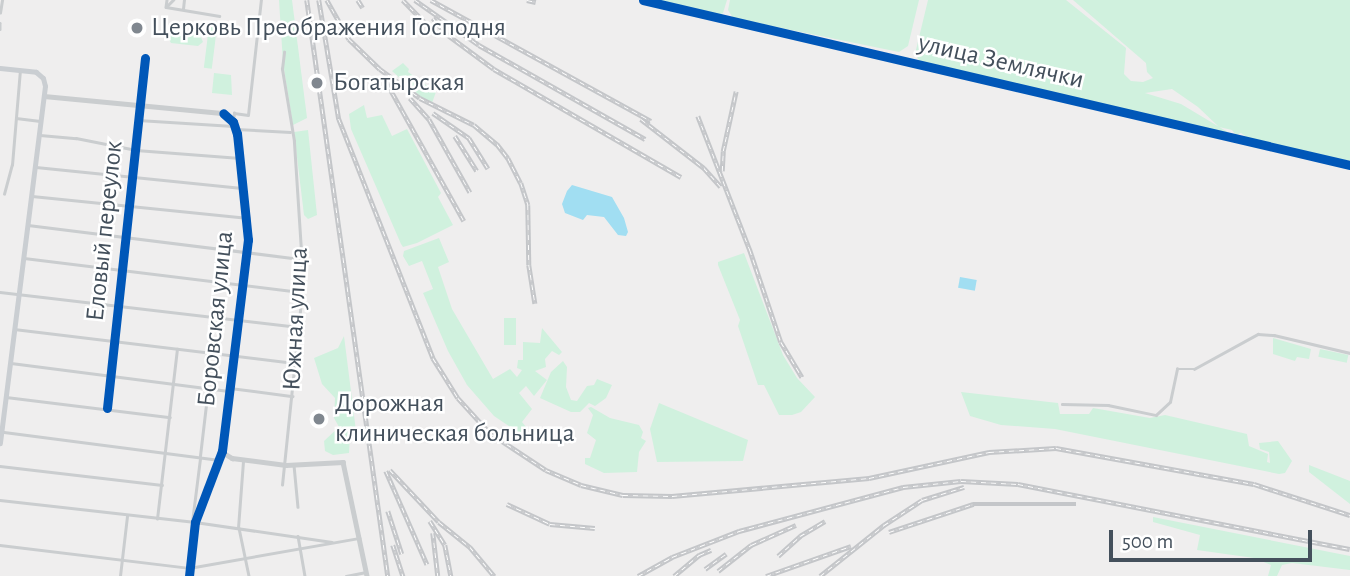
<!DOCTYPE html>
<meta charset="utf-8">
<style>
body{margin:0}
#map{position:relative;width:1350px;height:576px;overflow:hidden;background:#efeeee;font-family:"Alegreya Sans",sans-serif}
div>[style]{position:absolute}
.green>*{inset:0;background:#d0f1de;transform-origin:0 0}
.water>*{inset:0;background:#a1def2;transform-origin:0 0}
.minor>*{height:2.5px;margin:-1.25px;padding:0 1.25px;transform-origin:1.25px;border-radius:1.25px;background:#cacdcf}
.tertiary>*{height:4.5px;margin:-2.25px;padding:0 2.25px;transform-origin:2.25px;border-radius:2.25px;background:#cacdcf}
.secondary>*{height:5px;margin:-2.5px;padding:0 2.5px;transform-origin:2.5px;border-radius:2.5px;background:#caced2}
.rail>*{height:4.5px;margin-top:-2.25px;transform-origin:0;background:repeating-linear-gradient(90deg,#fff 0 5px,#c4c6c9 0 10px);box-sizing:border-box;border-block:2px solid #c4c6c9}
.cycleway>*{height:9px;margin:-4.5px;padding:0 4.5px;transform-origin:4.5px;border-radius:4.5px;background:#0057b8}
.dots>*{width:19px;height:19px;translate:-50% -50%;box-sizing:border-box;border:4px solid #fff;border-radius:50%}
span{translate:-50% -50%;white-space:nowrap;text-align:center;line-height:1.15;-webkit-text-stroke:5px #fff;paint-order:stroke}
.poi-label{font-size:26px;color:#44505c}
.left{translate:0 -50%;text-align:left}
.street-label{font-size:26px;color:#44505c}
.scale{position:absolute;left:1109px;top:530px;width:203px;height:32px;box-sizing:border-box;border:4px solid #44505c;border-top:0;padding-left:9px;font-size:21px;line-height:24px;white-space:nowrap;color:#44505c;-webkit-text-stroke:5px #fff;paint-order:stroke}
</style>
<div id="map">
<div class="green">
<div style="clip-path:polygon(279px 0,292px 0,307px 118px,293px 125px,283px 63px)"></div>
<div style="clip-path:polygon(657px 0,727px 0,723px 13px,719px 15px)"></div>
<div style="clip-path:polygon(730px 0,919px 0,908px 46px,899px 52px,733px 18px,728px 10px)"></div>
<div style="clip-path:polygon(928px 0,1066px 0,1126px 48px,1124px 74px,1131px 81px,1143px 82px,1153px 78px,1147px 72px,1146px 63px,1073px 0,1350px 0,1350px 161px,1249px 139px,1241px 133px,1236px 135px,1232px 130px,1219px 127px,1198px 107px,1172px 89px,1145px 93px,1181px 104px,1231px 134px,920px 62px,915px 54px)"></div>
<div style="left:209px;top:26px;width:8px;height:42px;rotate:7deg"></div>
<div style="clip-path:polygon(173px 30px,199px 33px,203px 42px,198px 46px,171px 43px,167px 36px)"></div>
<div style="clip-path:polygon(403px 63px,409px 69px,408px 72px,436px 92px,432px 103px,421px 97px,392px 71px)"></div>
<div style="clip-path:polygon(214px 73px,231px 75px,232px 95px,212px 93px)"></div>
<div style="clip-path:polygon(364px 105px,367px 118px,382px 115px,392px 136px,407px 129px,441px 193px,438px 197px,453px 225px,417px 243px,403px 247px,401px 244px,351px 129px,349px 114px)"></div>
<div style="clip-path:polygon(308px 130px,317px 215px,308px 219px,304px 215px,294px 132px)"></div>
<div style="clip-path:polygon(439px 238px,449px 262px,438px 267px,452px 309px,493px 379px,510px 369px,517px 377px,522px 370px,517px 368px,518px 360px,523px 360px,523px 342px,540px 343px,542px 328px,562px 352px,559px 355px,552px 351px,545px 359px,546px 367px,535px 371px,547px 380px,534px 396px,526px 386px,519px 393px,532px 409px,522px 422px,526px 427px,522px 435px,494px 416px,467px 385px,448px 351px,423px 293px,433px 289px,422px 261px,409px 266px,403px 256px,404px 251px)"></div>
<div style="clip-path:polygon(744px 253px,783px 355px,797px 378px,815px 397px,801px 412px,792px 415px,779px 415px,764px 385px,758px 385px,738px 326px,740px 320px,718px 265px,718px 262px)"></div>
<div style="left:504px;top:318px;width:12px;height:27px"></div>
<div style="clip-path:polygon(344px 336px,356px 431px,350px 436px,349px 453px,333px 455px,325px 451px,324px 441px,339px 427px,334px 418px,335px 398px,322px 384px,314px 358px,338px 348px)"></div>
<div style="clip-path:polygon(1273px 338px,1311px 349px,1309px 359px,1297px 357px,1295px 361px,1273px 354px)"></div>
<div style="left:1320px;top:349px;width:29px;height:8px;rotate:12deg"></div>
<div style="clip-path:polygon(563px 361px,567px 367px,566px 387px,571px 400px,577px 401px,587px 386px,594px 385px,597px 379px,612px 385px,606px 398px,595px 406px,589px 403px,580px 412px,571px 412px,540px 398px,551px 372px)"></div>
<div style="clip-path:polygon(961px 392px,1058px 403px,1060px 414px,1089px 414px,1093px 408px,1150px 418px,1165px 415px,1247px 434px,1249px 446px,1268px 454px,1267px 462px,1270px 463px,1269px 452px,1260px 449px,1259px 443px,1278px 441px,1292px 461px,1285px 473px,1279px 474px,1055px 429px,1001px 425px,970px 416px)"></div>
<div style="clip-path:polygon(659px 403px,748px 440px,743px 461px,657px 462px,650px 429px)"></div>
<div style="clip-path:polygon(591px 407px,610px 418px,639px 425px,643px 432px,641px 438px,646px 441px,639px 452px,637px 472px,604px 473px,585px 464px,585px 458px,590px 458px,596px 440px,587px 433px,593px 415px,588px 408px)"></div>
<div style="clip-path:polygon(1309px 465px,1350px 481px,1350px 504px,1309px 472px)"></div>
<div style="clip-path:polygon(1153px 517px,1350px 556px,1350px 570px,1292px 563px,1282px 565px,1277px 576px,1268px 576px,1271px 565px,1254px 558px,1197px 550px,1200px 535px,1153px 522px)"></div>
</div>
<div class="water">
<div style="clip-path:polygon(572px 185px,612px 197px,624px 218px,628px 232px,626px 236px,618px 235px,604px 217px,587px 215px,583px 220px,565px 213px,562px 204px,567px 191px)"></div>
<div style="left:960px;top:277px;width:17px;height:11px;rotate:10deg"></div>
</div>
<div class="minor">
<div style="left:167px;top:0;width:7px;rotate:98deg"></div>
<div style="left:166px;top:7px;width:54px;rotate:9.6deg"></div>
<div style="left:166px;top:7px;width:10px;rotate:-45deg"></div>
<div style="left:183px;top:9px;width:9px;rotate:-84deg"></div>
<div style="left:0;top:13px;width:13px;rotate:-81deg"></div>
<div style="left:0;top:23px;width:6px;rotate:90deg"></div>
<div style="left:16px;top:118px;width:24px;rotate:7deg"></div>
<div style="left:138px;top:120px;width:95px;rotate:3.6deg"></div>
<div style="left:233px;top:122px;width:9px;rotate:-84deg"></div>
<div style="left:234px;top:113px;width:14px;rotate:8deg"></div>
<div style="left:248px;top:115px;width:116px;rotate:-83.6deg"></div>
<div style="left:236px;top:129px;width:54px;rotate:3.2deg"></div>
<div style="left:40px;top:135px;width:36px;rotate:5deg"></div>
<div style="left:76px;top:138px;width:61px;rotate:11.3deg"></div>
<div style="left:136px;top:150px;width:104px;rotate:4.4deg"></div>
<div style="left:36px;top:167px;width:209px;rotate:5.8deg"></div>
<div style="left:4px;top:194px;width:30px;rotate:-75deg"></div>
<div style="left:12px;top:165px;width:95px;rotate:-85.2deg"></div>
<div style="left:32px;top:196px;width:217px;rotate:5.8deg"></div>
<div style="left:28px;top:225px;width:276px;rotate:7.1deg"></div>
<div style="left:24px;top:258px;width:280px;rotate:7deg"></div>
<div style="left:0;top:292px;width:298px;rotate:6.7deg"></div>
<div style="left:14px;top:329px;width:282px;rotate:6.9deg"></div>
<div style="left:11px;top:363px;width:221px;rotate:7.3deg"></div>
<div style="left:230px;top:388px;width:63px;rotate:7.4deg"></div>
<div style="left:6px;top:397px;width:165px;rotate:7deg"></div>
<div style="left:1062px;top:404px;width:46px;rotate:1.2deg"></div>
<div style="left:1108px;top:405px;width:49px;rotate:11.8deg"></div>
<div style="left:1156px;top:415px;width:19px;rotate:-43deg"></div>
<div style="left:1170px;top:402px;width:34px;rotate:-78deg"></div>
<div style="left:1177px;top:369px;width:17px"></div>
<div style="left:1194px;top:369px;width:73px;rotate:-28.7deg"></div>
<div style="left:1258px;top:334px;width:16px;rotate:4deg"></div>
<div style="left:1274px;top:335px;width:78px;rotate:13.3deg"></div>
<div style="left:107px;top:408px;width:352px;rotate:-83.8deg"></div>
<div style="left:4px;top:432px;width:217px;rotate:7.4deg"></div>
<div style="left:200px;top:456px;width:68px;rotate:-83.3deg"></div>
<div style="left:294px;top:465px;width:42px;rotate:84.6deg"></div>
<div style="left:0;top:466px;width:163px;rotate:6.7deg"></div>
<div style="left:282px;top:485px;width:204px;rotate:-84.1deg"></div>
<div style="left:303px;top:282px;width:141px;rotate:-93.7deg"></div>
<div style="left:294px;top:141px;width:73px;rotate:-99.5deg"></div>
<div style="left:282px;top:69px;width:17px;rotate:-83deg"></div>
<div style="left:0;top:500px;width:196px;rotate:6.4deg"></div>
<div style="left:195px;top:522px;width:138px;rotate:8.3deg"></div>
<div style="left:157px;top:519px;width:171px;rotate:-83.3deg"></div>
<div style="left:192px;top:522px;width:64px;rotate:-82.8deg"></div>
<div style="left:238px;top:528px;width:67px;rotate:-85.7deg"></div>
<div style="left:239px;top:528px;width:49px;rotate:78.2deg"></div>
<div style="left:298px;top:536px;width:41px;rotate:80.1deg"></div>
<div style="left:0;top:545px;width:190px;rotate:6.9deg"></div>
<div style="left:189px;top:568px;width:173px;rotate:-10deg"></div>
<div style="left:120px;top:576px;width:60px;rotate:-83.3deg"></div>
<div style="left:346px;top:576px;width:20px;rotate:-11deg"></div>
</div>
<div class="tertiary">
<div style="left:643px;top:0;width:726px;rotate:13.14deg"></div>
<div style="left:44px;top:96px;width:178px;rotate:5.5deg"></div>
<div style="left:221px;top:113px;width:12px;rotate:31deg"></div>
<div style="left:231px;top:119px;width:11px;rotate:63deg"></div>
<div style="left:236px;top:129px;width:90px;rotate:82.3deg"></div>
<div style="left:248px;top:218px;width:36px;rotate:92deg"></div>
<div style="left:247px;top:254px;width:199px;rotate:97.2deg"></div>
<div style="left:222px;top:451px;width:76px;rotate:110.8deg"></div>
<div style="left:195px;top:522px;width:54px;rotate:96.3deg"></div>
<div style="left:222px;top:452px;width:12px;rotate:31deg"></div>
<div style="left:232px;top:458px;width:54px;rotate:7.4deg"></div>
<div style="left:286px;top:465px;width:57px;rotate:-3deg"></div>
<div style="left:343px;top:462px;width:116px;rotate:78.1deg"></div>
</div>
<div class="secondary">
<div style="left:0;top:68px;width:36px;rotate:6deg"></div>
<div style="left:36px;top:72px;width:9px;rotate:41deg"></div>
<div style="left:43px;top:78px;width:8px;rotate:76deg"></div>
<div style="left:45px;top:86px;width:360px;rotate:97.2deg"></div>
</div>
<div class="rail">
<div style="left:307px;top:0;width:582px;rotate:82deg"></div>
<div style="left:319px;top:0;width:121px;rotate:80.5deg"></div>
<div style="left:339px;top:119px;width:257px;rotate:68.5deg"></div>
<div style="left:433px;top:358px;width:47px;rotate:58deg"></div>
<div style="left:458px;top:398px;width:47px;rotate:47.6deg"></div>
<div style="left:490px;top:433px;width:67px;rotate:33.5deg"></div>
<div style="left:546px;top:470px;width:38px;rotate:23deg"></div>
<div style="left:581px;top:485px;width:43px;rotate:13.4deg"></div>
<div style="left:623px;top:495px;width:49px;rotate:1.2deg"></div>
<div style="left:672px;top:496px;width:198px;rotate:-5.2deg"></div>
<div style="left:869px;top:478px;width:123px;rotate:-12.2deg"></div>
<div style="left:989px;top:452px;width:67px;rotate:-3.4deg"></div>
<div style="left:1056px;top:448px;width:201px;rotate:10.3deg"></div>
<div style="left:1254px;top:484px;width:101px;rotate:17.9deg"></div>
<div style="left:327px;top:0;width:45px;rotate:60.6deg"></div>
<div style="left:349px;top:39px;width:43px;rotate:44.1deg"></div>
<div style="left:380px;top:69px;width:49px;rotate:35.9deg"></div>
<div style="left:420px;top:98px;width:60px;rotate:26.6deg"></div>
<div style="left:474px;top:125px;width:30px;rotate:40deg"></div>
<div style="left:497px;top:144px;width:18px;rotate:52deg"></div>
<div style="left:508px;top:158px;width:28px;rotate:63deg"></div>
<div style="left:521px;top:183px;width:23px;rotate:72deg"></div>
<div style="left:528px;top:205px;width:60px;rotate:89deg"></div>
<div style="left:529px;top:265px;width:39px;rotate:81deg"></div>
<div style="left:358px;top:0;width:9px;rotate:58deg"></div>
<div style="left:403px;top:0;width:49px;rotate:45.8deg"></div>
<div style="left:415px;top:0;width:78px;rotate:35.1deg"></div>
<div style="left:479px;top:45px;width:191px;rotate:29.5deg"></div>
<div style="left:431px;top:0;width:251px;rotate:28.8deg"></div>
<div style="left:527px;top:0;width:9px;rotate:13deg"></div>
<div style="left:433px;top:18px;width:23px;rotate:49deg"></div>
<div style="left:448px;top:35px;width:57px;rotate:36.5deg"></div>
<div style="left:494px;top:69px;width:216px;rotate:30deg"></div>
<div style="left:383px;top:76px;width:166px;rotate:60.8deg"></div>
<div style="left:410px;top:98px;width:28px;rotate:48deg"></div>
<div style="left:429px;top:119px;width:84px;rotate:60.7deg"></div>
<div style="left:433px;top:113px;width:44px;rotate:34.8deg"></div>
<div style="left:469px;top:138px;width:36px;rotate:58deg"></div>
<div style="left:698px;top:116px;width:144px;rotate:68.8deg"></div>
<div style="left:750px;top:250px;width:97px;rotate:71.4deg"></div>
<div style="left:781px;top:342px;width:41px;rotate:59deg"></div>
<div style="left:641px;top:119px;width:80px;rotate:37.9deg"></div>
<div style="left:704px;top:168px;width:25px;rotate:48deg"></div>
<div style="left:455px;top:136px;width:41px;rotate:57.8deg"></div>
<div style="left:722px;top:171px;width:20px;rotate:-87deg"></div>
<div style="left:723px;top:151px;width:61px;rotate:-77.8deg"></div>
<div style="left:390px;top:470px;width:71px;rotate:46.7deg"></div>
<div style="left:439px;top:522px;width:40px;rotate:39deg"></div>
<div style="left:470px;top:547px;width:38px;rotate:50deg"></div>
<div style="left:386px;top:471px;width:102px;rotate:66.2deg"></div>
<div style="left:507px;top:504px;width:47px;rotate:24.9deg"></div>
<div style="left:550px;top:524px;width:45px;rotate:5.1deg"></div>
<div style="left:388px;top:511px;width:45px;rotate:72deg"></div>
<div style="left:430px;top:521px;width:28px;rotate:58deg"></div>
<div style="left:445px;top:545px;width:32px;rotate:79deg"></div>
<div style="left:889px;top:532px;width:89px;rotate:-18.4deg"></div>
<div style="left:973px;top:504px;width:103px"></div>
<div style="left:433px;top:533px;width:43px;rotate:83.4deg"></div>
<div style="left:393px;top:545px;width:33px;rotate:72deg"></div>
<div style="left:778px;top:556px;width:30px;rotate:-42deg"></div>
<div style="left:800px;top:536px;width:29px;rotate:-31deg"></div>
<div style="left:705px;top:569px;width:26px;rotate:-36deg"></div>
<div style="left:718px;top:571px;width:42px;rotate:-38.2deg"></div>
<div style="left:751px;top:545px;width:49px;rotate:-24deg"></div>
<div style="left:638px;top:576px;width:39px;rotate:-29deg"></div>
<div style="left:672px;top:557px;width:72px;rotate:-21.2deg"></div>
<div style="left:739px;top:531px;width:170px;rotate:-15deg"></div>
<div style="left:903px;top:487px;width:58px;rotate:-5.9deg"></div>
<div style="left:961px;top:481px;width:57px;rotate:3deg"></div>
<div style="left:1018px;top:484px;width:338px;rotate:11.1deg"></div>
<div style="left:674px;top:576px;width:33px;rotate:-40deg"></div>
<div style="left:699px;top:555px;width:13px;rotate:-23deg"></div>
<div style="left:766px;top:576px;width:90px;rotate:-19.4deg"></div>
<div style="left:820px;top:576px;width:82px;rotate:-38.6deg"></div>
<div style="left:884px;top:525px;width:45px;rotate:-33.3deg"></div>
<div style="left:922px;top:500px;width:44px;rotate:-17.2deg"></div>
</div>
<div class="cycleway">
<div style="left:643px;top:0;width:726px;rotate:13.14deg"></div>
<div style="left:107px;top:408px;width:352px;rotate:-83.8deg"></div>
<div style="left:189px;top:576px;width:54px;rotate:-83.7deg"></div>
<div style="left:195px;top:522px;width:76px;rotate:-69.2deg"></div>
<div style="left:222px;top:451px;width:213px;rotate:-83deg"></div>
<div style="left:248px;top:240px;width:107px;rotate:-95.9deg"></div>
<div style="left:237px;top:134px;width:13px;rotate:-108deg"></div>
<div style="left:233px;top:122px;width:13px;rotate:-138deg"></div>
</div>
<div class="dots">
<div style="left:137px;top:28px;background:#80878f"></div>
<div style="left:317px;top:83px;background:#80878f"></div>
<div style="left:319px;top:419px;background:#80878f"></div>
</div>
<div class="poi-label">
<span class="left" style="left:151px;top:28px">Церковь Преображения Господня</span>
<span class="left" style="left:333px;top:83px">Богатырская</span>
<span class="left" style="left:335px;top:419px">Дорожная<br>клиническая больница</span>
</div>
<div class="street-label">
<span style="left:1001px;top:62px;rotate:13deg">улица Землячки</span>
<span style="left:105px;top:231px;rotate:-84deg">Еловый переулок</span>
<span style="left:216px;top:319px;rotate:-84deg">Боровская улица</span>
<span style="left:296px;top:319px;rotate:-87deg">Южная улица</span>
</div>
<div class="scale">500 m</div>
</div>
